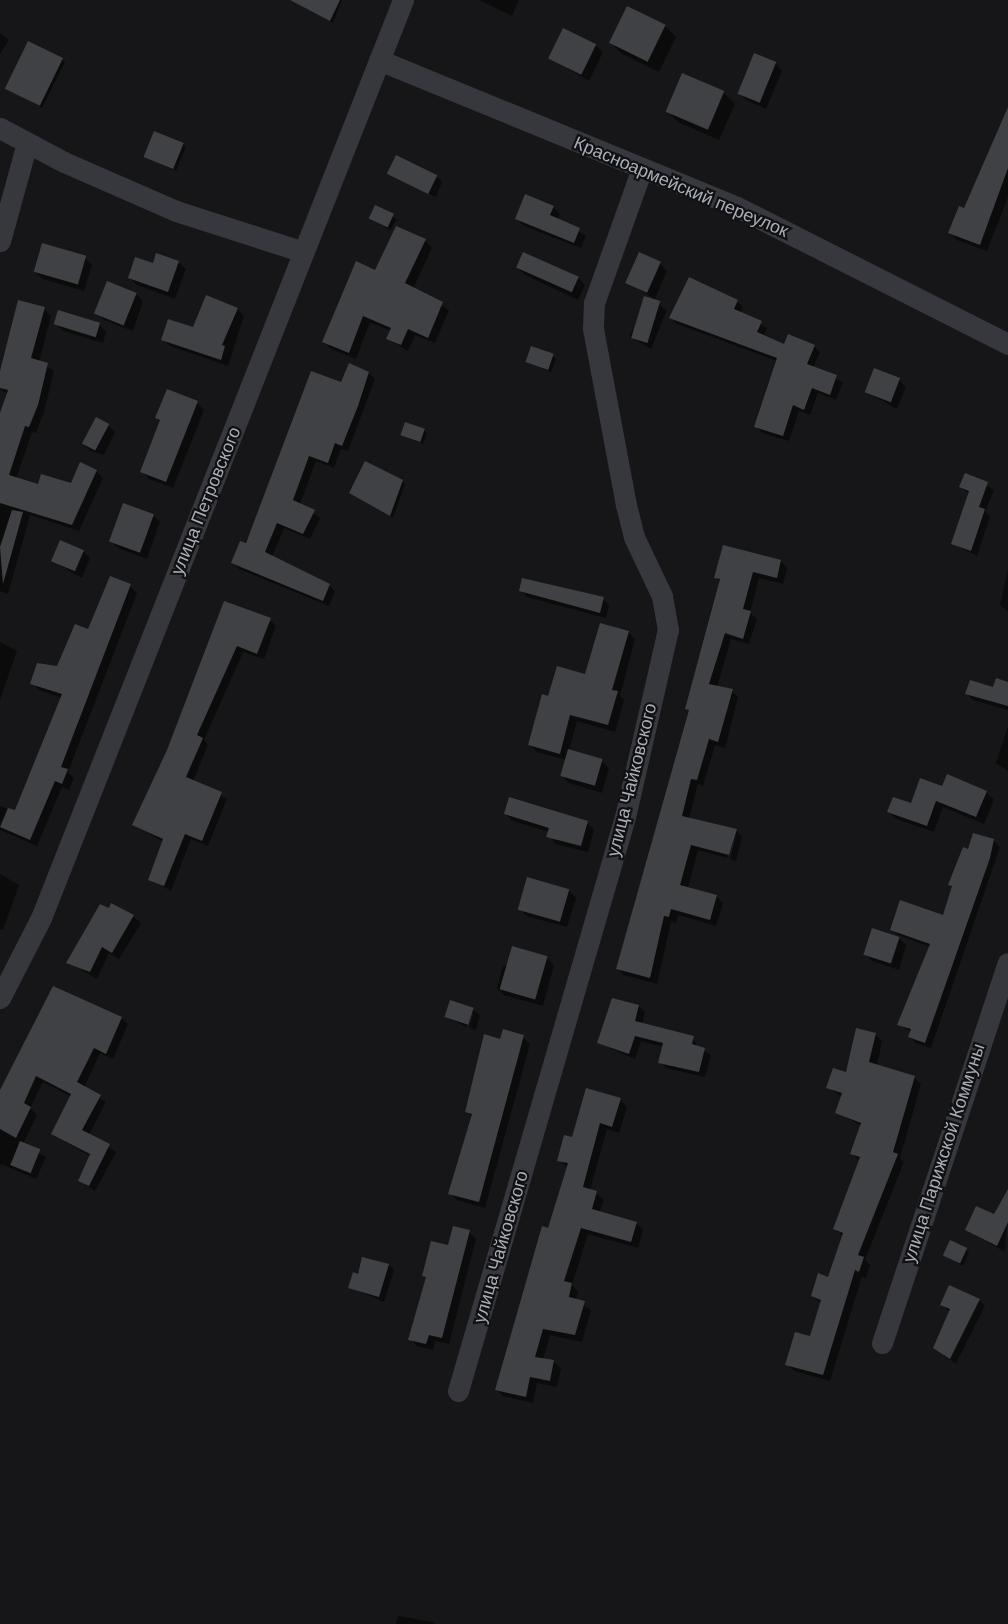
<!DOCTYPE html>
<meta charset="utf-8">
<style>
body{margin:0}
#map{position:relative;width:1008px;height:1624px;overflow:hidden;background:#161618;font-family:Arial,sans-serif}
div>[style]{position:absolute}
.shadow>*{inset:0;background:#0007;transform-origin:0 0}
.building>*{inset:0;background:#404145;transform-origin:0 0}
.minor>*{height:21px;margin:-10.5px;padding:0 10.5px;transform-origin:10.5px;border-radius:10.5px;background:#37383d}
span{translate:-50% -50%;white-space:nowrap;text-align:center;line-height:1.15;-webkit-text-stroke:4.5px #111113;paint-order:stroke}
.street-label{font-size:18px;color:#a8adb8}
</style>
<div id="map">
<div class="shadow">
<div style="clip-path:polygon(313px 0,342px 0,333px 23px,309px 8px)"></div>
<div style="clip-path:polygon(479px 0,519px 0,512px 16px)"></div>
<div style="clip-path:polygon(665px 26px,676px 37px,659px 72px,622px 54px,611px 43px)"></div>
<div style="clip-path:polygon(0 33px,9px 40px,0 54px)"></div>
<div style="clip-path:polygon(595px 45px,603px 52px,589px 81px,550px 58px)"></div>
<div style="clip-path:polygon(62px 59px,65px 62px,42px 108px,7px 88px)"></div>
<div style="clip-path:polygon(775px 63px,782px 71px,766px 109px,746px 100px,739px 93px)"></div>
<div style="clip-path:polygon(683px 75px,724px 93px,735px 104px,719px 140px,678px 122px,667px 111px)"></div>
<div style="clip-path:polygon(1008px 127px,1008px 197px,987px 251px,957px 240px,950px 233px)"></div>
<div style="clip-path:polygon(183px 144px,186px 147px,176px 171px,145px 156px)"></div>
<div style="clip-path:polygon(390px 174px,436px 176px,442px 182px,436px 197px)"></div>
<div style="left:376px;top:207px;width:24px;height:13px;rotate:30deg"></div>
<div style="clip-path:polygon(553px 207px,560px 214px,558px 220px,586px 236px,581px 248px,524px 226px,517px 219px)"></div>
<div style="clip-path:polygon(425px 241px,432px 248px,413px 289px,449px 310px,435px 343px,415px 335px,408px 351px,388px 339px,391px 331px,370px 322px,356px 359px,331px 349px,324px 342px,376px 272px)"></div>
<div style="clip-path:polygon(85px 258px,92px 265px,84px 291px,43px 279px,35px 272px)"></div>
<div style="clip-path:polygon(178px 262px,186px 269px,175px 299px,137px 285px,130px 278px,153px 265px)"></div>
<div style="clip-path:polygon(660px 263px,667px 271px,654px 301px,667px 310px,651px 349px,629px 336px,653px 298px,627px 282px)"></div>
<div style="clip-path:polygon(518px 268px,578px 278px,585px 285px,578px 300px,525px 275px)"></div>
<div style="clip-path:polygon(136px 294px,143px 301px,133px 331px,104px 320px,97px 313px)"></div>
<div style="clip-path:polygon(737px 301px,743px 307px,740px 313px,767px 328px,763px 337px,785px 346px,814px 346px,820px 352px,813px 368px,843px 382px,836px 400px,818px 393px,810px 415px,799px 411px,789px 441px,762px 433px,756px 426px,777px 361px,677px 324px,671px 318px)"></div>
<div style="clip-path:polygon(44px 309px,51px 316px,39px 362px,54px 371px,44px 412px,36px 433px,32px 432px,16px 479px,39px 486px,72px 485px,96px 471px,103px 478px,79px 531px,30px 515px,8px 594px,0 591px,0 419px,8px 394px,0 389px,0 374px)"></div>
<div style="clip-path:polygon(237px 309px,244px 316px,228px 366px,170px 346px,163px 339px)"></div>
<div style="clip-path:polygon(55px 323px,99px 324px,106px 332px,103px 343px,63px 331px)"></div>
<div style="clip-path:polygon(553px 356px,556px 359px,551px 372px,527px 362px)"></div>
<div style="clip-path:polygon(369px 373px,375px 379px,348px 451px,341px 449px,334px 468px,316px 461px,300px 504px,320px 518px,310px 539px,284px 528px,272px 557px,329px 585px,335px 591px,329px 606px,239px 569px,232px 563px,342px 384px)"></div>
<div style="clip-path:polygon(899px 380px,906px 387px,897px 409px,866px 392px)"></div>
<div style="clip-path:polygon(197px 403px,204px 410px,173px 488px,149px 479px,142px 471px,161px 422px,156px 418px)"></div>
<div style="clip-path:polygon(108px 425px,115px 432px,104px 455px,91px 451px,84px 444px)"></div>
<div style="clip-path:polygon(424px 430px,427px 433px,423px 444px,402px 435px)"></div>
<div style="clip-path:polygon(966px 475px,994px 490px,985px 512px,990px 517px,977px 556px,953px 544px,969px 494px,961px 487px)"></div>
<div style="clip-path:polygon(402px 481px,405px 484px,393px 518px,351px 493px)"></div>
<div style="clip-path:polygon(153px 515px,160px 522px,147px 559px,118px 548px,111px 541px)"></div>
<div style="clip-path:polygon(724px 546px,781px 561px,787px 568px,783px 584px,759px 578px,750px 613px,757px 619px,749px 644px,731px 639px,717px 687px,732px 691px,738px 697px,725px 748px,715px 745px,703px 786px,698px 784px,689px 819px,736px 830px,742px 837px,736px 861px,730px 859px,737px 833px,727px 858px,698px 850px,688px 888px,716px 896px,723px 903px,716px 926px,678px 915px,676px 923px,671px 922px,657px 984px,624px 975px,618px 969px,690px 712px,686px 708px,720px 582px,716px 577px)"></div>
<div style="clip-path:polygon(83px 551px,90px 558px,82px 578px,52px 561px)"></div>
<div style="clip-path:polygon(1008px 569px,1008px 612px,1000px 605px)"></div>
<div style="clip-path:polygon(130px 586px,137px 593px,68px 772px,74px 778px,69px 790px,62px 787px,37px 846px,0 830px,0 806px,16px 812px,62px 698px,39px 690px,32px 683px,58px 668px)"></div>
<div style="clip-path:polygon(521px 590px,603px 599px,609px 605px,606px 618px,527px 597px)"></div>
<div style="clip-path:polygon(225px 603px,270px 620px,276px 626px,264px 659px,243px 652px,204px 740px,208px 745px,193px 781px,227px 799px,208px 846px,191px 839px,171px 891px,150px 879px,164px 842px,134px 825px,168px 751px)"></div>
<div style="clip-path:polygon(628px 632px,635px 639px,620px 696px,624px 700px,615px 732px,577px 721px,569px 751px,602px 761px,609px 768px,602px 793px,569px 783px,562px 776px,566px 760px,537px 752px,530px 745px,549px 698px,586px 676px)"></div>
<div style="clip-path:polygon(0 642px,17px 651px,0 700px)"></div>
<div style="clip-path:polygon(1008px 683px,1008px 710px,973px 700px,967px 694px)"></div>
<div style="clip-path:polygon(1008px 726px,1008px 771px,996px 763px)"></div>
<div style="clip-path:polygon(948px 776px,986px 792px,994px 800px,984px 824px,943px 807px,934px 832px,896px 819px,889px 812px,912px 805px,943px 788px)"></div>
<div style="clip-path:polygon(506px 814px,587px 823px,594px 830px,588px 852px,555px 844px,549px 832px,513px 821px)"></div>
<div style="clip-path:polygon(994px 841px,1000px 847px,931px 1048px,916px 1043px,909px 1036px,911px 1032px,899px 1024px,931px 947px,898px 935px,892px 929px,944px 917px,953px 888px,950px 885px,969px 851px)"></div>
<div style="clip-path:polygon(0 874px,19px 885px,3px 930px,0 929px)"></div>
<div style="clip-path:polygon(568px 890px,576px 898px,567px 927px,526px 916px,519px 908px)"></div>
<div style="clip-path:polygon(109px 910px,133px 916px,141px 923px,119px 959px,109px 953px,97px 979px,68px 962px)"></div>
<div style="clip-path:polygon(899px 938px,906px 945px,899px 970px,872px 961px,865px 954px)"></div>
<div style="clip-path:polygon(547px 958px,554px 965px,543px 1006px,504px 995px,497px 988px,503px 966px)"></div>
<div style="clip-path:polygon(639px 1006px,645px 1012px,642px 1024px,693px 1038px,698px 1048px,711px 1055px,705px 1077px,666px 1068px,660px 1062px,664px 1047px,641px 1041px,635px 1059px,598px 1043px)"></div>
<div style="clip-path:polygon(473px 1009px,480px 1016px,476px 1030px,469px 1028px,474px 1011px,466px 1027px,446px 1017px)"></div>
<div style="clip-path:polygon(121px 1018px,128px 1024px,113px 1059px,100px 1053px,84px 1088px,106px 1102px,89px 1135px,116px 1152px,95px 1191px,80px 1181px,90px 1156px,52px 1134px,72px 1097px,43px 1082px,30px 1108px,37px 1115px,23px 1144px,46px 1157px,36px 1179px,1px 1164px,0 1167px,0 1096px)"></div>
<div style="clip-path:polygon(875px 1034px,882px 1041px,877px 1066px,914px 1077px,921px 1084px,900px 1158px,904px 1162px,865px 1260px,870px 1265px,866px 1278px,862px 1276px,830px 1381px,794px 1371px,787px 1364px,811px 1337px,821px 1303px,812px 1296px,829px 1278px,843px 1236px,835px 1229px,860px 1161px,852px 1154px,862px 1126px,836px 1112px,842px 1097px,828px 1087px,847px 1074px)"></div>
<div style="clip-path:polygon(523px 1037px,530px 1044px,485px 1208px,457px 1200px,450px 1193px,472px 1117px,467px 1111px,501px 1041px)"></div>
<div style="clip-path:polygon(620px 1100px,627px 1107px,619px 1133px,607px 1129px,590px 1190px,604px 1199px,599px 1213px,636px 1223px,643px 1230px,638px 1248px,588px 1234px,572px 1285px,578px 1292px,576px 1300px,591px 1310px,582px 1342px,550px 1335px,543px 1360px,554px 1362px,561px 1369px,557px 1387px,537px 1383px,533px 1403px,503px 1396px,496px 1389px,568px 1168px,559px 1160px,573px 1139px)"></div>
<div style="clip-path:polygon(1008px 1202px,1005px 1252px,966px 1230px,995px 1216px)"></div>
<div style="clip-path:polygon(469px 1232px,476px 1239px,449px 1344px,435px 1341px,433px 1350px,417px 1346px,410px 1339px,427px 1279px,424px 1275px)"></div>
<div style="clip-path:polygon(966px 1249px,969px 1252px,963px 1266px,945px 1256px)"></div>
<div style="clip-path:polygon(389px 1265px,394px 1270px,384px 1302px,350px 1287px,359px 1276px)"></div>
<div style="clip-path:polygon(979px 1300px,985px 1306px,956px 1364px,934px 1348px,950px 1312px,942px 1305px)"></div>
<div style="clip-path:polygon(398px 1616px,433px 1622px,435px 1624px,396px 1624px)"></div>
</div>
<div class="building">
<div style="clip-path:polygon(290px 0,340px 0,330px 21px)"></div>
<div style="left:627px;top:6px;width:43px;height:41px;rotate:26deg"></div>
<div style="left:563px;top:28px;width:37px;height:34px;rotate:26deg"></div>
<div style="left:28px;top:41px;width:39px;height:53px;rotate:26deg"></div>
<div style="left:754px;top:53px;width:24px;height:44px;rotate:22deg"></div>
<div style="left:682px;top:73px;width:46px;height:42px;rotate:23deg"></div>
<div style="clip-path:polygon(1008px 107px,1008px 168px,980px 245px,948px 233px,959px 206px,964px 208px)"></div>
<div style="left:154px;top:131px;width:32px;height:28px;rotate:22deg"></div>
<div style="left:396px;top:155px;width:46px;height:21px;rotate:26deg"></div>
<div style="clip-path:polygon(525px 194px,554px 206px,550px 215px,580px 228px,574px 243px,515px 219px)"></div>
<div style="left:375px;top:205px;width:21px;height:15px;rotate:25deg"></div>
<div style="clip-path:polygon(396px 226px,426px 239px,405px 283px,443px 302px,428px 338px,408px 329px,401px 345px,386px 339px,391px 328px,363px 316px,349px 353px,322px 342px,356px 261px,375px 270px)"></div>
<div style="left:42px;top:243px;width:46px;height:30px;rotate:16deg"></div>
<div style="left:523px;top:252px;width:61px;height:17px;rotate:24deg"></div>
<div style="left:639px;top:252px;width:24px;height:34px;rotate:24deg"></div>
<div style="clip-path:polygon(156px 253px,179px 261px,168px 292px,128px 278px,135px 257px,153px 263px)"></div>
<div style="clip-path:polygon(689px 277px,738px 300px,734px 309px,762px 321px,757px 332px,784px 344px,788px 334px,815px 345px,807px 364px,837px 375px,830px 395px,812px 388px,804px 410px,793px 405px,783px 436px,754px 427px,777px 358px,669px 318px)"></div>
<div style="left:107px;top:281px;width:32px;height:35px;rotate:22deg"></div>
<div style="clip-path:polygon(206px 295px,238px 308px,222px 345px,225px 346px,221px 360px,161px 340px,168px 319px,193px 327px)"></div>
<div style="left:644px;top:296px;width:17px;height:44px;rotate:17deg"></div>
<div style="clip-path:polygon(18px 300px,45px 307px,31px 358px,48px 363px,38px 405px,29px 427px,25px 426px,9px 475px,38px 484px,41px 474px,71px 483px,80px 462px,97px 470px,72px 525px,0 503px,0 413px,8px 390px,0 388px,0 371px)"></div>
<div style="left:58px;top:310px;width:44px;height:15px;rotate:17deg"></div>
<div style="left:531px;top:346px;width:24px;height:17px;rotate:19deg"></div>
<div style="clip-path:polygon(349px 363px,369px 372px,358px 406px,342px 446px,335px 443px,328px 463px,309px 456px,293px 500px,315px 510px,303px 534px,277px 523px,265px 552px,330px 584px,323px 601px,231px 563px,240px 541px,246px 543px,311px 371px,341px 382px)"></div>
<div style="left:874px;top:368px;width:28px;height:26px;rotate:21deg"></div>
<div style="clip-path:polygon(167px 389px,198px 401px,166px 482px,140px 472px,160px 420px,155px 418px)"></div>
<div style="left:96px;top:417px;width:15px;height:30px;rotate:28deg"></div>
<div style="left:405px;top:422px;width:21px;height:14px;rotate:19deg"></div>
<div style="clip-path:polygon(365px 461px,403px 480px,390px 516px,349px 493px)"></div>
<div style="clip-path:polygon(965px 473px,988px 482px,979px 507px,985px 509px,971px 551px,951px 544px,969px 491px,959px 487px)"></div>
<div style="left:123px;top:503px;width:33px;height:41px;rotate:20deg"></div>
<div style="clip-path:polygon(12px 510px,23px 512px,3px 584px,0 547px)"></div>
<div style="left:60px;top:540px;width:26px;height:23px;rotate:23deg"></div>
<div style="clip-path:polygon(723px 545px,781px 560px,777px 578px,753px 572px,743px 609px,751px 611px,743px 639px,725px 633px,709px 684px,733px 689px,718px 742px,709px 739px,697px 780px,691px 779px,682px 816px,737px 829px,729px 855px,691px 845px,680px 885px,717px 895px,710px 920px,671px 909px,669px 917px,664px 916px,650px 978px,616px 969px,689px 710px,685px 709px,720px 579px,714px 578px)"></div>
<div style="clip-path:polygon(110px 576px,131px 584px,61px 767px,68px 769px,62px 784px,55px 781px,30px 840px,0 827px,8px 808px,15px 810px,62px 694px,30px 684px,37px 663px,57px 666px,75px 624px,88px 629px)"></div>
<div style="clip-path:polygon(522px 578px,604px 597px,600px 613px,519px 591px)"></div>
<div style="clip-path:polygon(224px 601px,271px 618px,257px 654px,237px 646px,197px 735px,203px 738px,186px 777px,222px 792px,202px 841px,185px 834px,164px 886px,148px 880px,163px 839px,132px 825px,167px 750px)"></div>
<div style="clip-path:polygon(600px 623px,629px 631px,612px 690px,618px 691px,608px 725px,570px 715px,560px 754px,528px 745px,542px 694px,548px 696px,557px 666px,585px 674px)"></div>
<div style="clip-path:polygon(996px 678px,1008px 682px,1008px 706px,965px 694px,970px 680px,993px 687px)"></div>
<div style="left:568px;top:749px;width:36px;height:28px;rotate:16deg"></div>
<div style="clip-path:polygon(947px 774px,987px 791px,976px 817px,936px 801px,927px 826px,887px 812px,893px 797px,911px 803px,920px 778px,942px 786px)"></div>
<div style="clip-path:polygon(509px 797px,588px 821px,581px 846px,546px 837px,549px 828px,504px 814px)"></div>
<div style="clip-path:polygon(973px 833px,994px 839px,990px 858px,925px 1043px,908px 1037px,911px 1029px,897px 1025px,930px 944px,890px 930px,900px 900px,943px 915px,952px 886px,948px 885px,963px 847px,968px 849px)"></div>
<div style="left:527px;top:877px;width:44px;height:34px;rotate:16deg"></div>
<div style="clip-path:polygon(111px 903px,134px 915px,112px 953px,102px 947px,90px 972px,66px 963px,100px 904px,109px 908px)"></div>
<div style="left:872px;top:928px;width:29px;height:28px;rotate:18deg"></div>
<div style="left:512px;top:946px;width:37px;height:45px;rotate:16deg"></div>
<div style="clip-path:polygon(53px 986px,122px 1017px,106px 1054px,94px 1048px,77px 1082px,101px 1095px,82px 1130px,110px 1144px,89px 1186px,78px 1181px,90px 1154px,51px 1134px,71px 1094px,36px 1076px,24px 1103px,31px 1107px,16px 1138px,0 1129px,0 1090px)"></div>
<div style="clip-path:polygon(612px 998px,639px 1005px,635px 1021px,694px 1036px,692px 1044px,705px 1048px,699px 1072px,658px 1063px,663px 1043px,635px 1036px,629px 1054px,597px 1043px)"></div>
<div style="left:450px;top:1000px;width:25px;height:18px;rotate:18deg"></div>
<div style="clip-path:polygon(856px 1028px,876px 1033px,869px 1062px,915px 1076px,893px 1152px,898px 1154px,858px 1255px,864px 1257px,859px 1272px,855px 1270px,823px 1375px,785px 1365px,795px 1332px,810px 1336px,821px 1300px,811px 1296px,818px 1273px,828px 1277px,843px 1233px,833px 1229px,860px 1157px,850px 1154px,861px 1123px,835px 1113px,842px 1093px,826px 1088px,833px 1068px,846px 1072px)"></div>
<div style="clip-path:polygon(503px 1029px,524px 1035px,479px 1202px,448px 1194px,472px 1114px,465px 1112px,484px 1034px,500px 1039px)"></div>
<div style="clip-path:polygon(586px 1088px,621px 1098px,612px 1127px,600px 1123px,583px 1187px,597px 1191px,592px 1209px,637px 1222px,631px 1242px,581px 1228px,564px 1281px,572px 1283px,569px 1297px,585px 1301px,575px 1335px,543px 1329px,535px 1357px,554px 1360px,550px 1381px,530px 1377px,526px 1397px,495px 1390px,542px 1226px,548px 1228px,568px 1163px,557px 1161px,564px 1135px,572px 1137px)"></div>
<div style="left:20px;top:1141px;width:22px;height:26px;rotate:22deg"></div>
<div style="clip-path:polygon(1008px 1189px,1008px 1222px,997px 1246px,965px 1230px,976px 1206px,994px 1214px)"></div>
<div style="clip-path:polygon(453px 1226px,470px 1230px,442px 1338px,429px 1335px,426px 1344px,408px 1340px,426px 1277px,422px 1276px,431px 1241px,448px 1245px)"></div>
<div style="left:950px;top:1240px;width:19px;height:17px;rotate:25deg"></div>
<div style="clip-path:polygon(362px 1257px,389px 1264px,379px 1297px,348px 1288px,353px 1272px,358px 1274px)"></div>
<div style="clip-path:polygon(949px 1285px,980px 1299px,950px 1359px,933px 1348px,950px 1309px,940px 1305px)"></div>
</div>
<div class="minor">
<div style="left:379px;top:60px;width:387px;rotate:22.3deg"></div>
<div style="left:737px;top:207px;width:304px;rotate:26.8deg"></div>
<div style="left:0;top:128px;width:72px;rotate:28deg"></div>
<div style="left:64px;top:162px;width:122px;rotate:23.6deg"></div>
<div style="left:176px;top:211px;width:134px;rotate:17.8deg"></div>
<div style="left:0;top:241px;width:102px;rotate:-74.6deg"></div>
<div style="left:0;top:998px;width:90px;rotate:-62.9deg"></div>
<div style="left:41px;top:918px;width:987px;rotate:-68.48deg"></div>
<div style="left:882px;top:1343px;width:400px;rotate:-71.7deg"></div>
<div style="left:458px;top:1391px;width:598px;rotate:-73.78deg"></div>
<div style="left:625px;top:817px;width:192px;rotate:-77.1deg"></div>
<div style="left:668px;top:630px;width:35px;rotate:-100deg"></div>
<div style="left:662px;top:596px;width:65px;rotate:-115.4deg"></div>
<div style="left:634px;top:537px;width:33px;rotate:-104deg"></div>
<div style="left:626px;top:505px;width:180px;rotate:-100.6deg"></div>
<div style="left:593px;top:328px;width:25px;rotate:-88deg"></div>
<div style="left:594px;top:303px;width:143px;rotate:-70.4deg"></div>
</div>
<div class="street-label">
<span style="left:681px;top:187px;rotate:23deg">Красноармейский переулок</span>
<span style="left:206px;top:501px;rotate:-68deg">улица Петровского</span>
<span style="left:632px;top:780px;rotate:-76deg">улица Чайковского</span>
<span style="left:944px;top:1153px;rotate:-72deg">улица Парижской Коммуны</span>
<span style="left:501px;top:1247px;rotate:-74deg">улица Чайковского</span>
</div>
</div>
